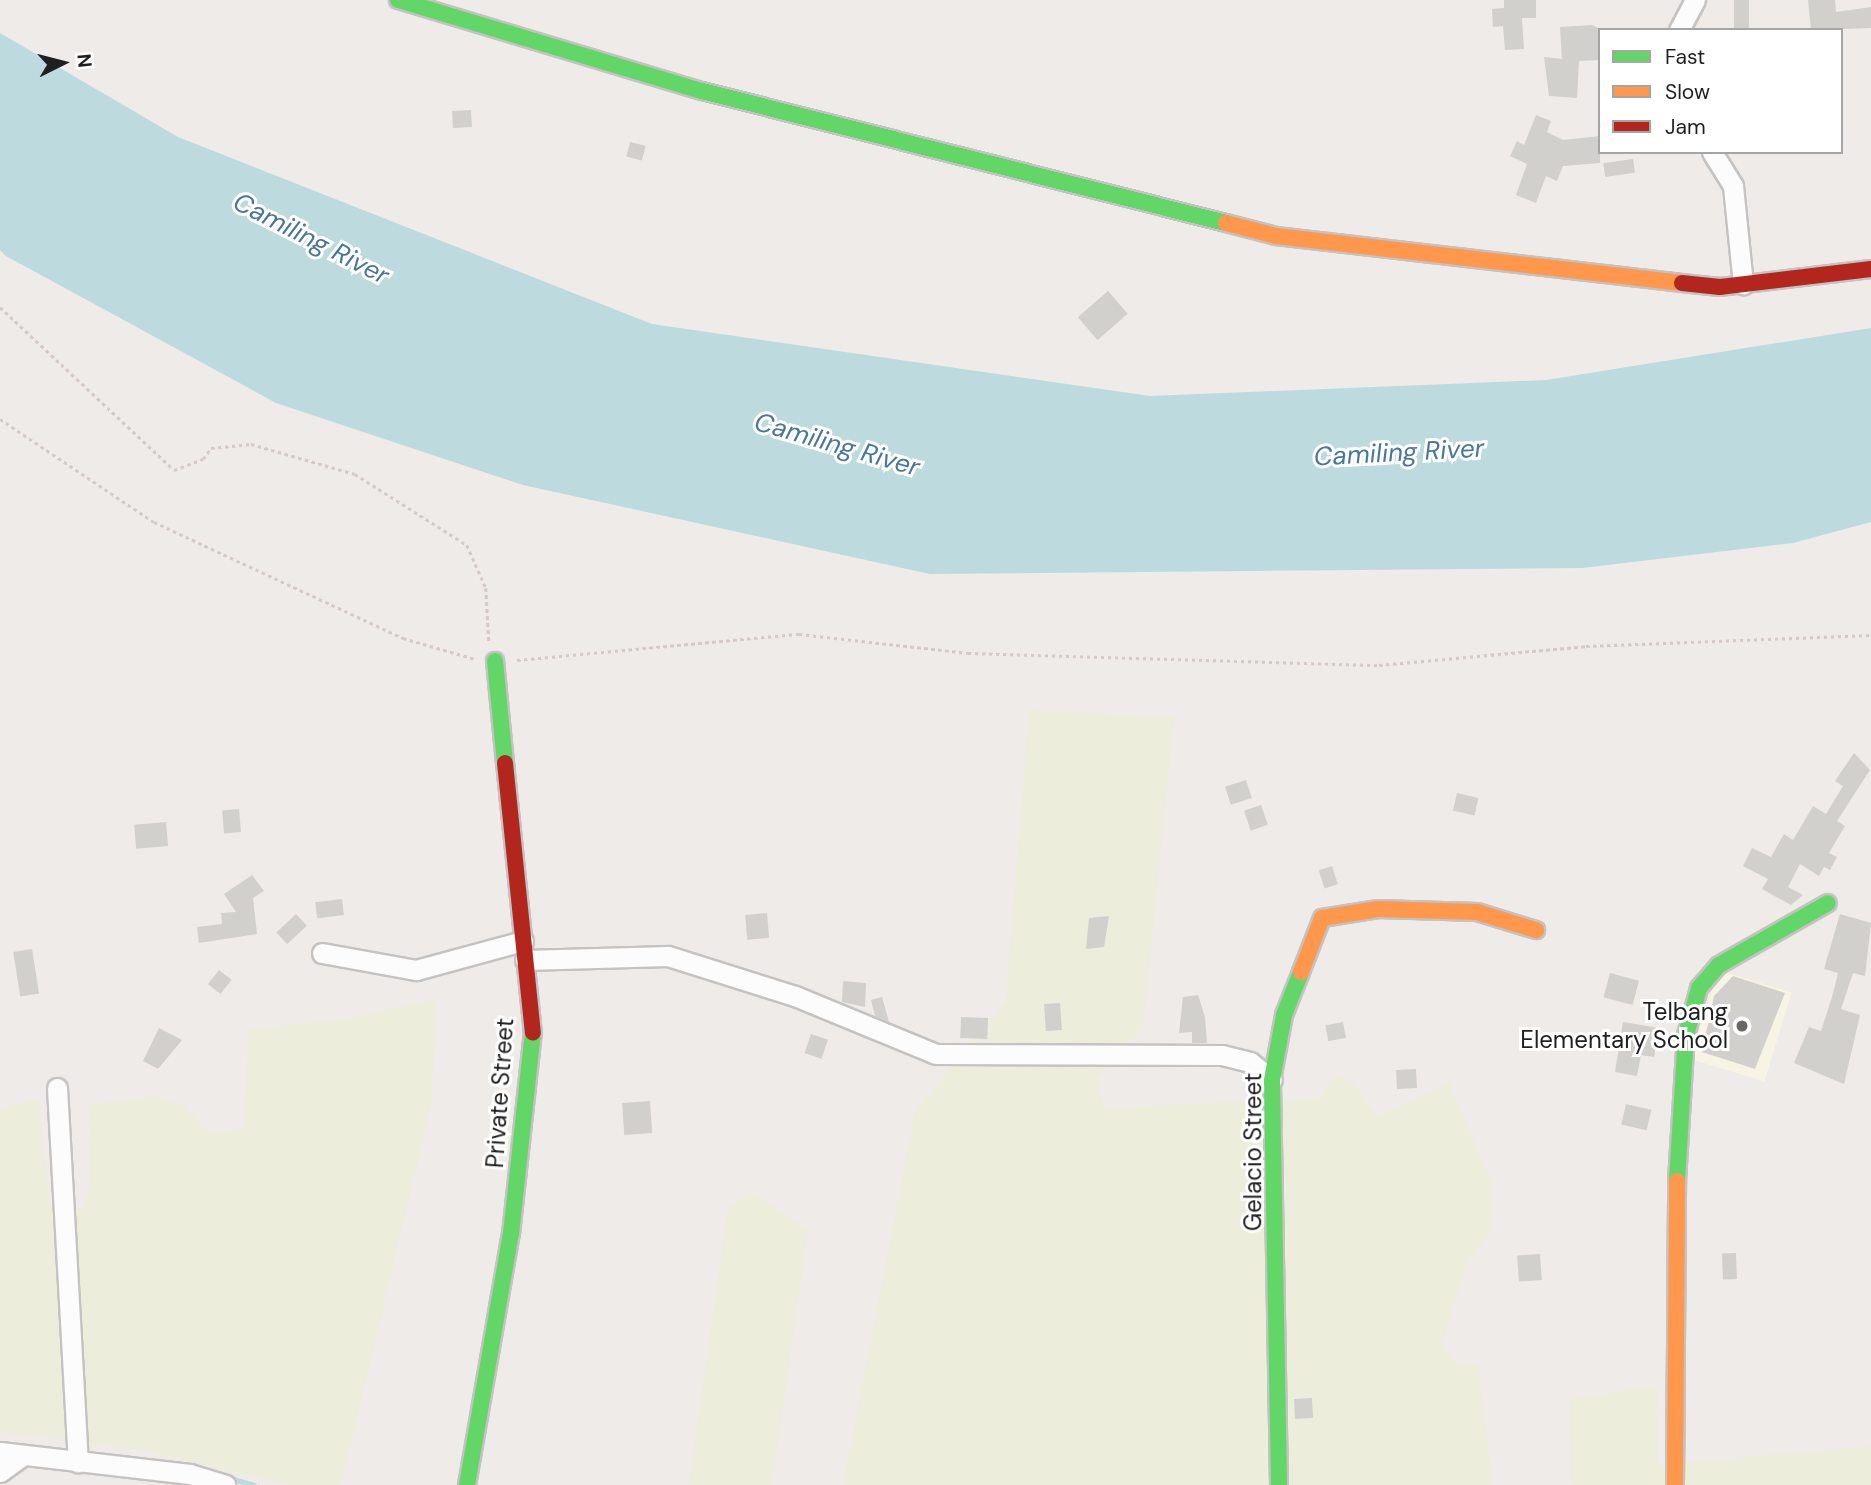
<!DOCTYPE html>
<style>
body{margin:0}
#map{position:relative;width:1871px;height:1485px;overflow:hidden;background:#eeebe8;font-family:"DM Sans",sans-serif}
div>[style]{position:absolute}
.education>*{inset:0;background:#f7f4e4;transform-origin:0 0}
.farmland>*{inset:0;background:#ededdc}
.water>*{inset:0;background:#bddadf}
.stream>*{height:5px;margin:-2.5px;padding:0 2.5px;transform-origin:2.5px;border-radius:2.5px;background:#bddadf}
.building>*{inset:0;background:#d2d0cd;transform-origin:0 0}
.path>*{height:2.5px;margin-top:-1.25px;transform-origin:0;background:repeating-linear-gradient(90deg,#d7c9c7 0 3.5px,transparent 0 7px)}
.roads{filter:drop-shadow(2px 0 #c5c3c2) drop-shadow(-2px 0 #c5c3c2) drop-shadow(0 2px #c5c3c2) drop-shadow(0 -2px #c5c3c2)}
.street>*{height:19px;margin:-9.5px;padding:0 9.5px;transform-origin:9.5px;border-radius:9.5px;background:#fcfcfc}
.fast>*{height:16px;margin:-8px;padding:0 8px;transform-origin:8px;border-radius:8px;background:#63d668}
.slow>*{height:16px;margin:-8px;padding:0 8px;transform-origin:8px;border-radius:8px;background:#ff974d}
.jam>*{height:16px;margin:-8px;padding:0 8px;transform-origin:8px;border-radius:8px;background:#b3261e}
.dots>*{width:19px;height:19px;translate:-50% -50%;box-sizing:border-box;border:4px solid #fff;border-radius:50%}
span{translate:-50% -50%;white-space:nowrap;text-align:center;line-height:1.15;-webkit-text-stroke:6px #fff;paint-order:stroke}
.poi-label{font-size:24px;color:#1f1f1f}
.right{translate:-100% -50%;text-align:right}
.street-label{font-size:24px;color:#1f1f1f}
.water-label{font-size:26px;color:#49779c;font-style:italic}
.legend{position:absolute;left:1598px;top:28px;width:245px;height:126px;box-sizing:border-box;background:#fff;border:2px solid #a5a5a5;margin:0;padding:9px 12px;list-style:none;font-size:21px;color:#1f1f1f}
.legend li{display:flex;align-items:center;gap:14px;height:35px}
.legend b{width:35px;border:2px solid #a5a5a5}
.north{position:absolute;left:28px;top:28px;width:70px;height:70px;-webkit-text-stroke:5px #fff;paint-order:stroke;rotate:84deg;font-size:19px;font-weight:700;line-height:28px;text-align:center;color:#1f1f1f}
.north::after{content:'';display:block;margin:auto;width:24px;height:32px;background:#1f1f1f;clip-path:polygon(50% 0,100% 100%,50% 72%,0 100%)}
</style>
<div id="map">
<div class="education">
<div style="left:1718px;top:970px;width:77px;height:93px;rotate:17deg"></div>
</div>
<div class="farmland">
<div style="clip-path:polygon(1029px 710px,1174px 717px,1143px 1028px,1097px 1078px,1104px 1108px,1319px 1098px,1335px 1075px,1354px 1084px,1377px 1116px,1450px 1083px,1492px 1185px,1492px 1229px,1465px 1267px,1442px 1343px,1454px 1362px,1478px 1365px,1493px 1485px,843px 1485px,915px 1112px,1006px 1001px)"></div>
<div style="clip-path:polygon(437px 999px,431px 1105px,341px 1485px,290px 1485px,137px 1449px,0 1432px,0 1108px,38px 1100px,51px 1209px,84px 1208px,91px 1183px,89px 1105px,154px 1096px,185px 1105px,208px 1133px,245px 1128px,248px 1029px,344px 1019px)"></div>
<div style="clip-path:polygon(750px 1192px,808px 1229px,772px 1485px,689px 1485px,728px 1208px)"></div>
<div style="clip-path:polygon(1657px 1385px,1658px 1465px,1871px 1446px,1871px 1485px,1571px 1485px,1570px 1400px)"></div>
</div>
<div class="water">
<div style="clip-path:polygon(0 33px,178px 137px,652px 324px,1150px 396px,1546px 380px,1871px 328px,1871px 522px,1793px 543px,1582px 568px,930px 574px,523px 485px,276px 403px,6px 256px,0 250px)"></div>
</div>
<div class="stream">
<div style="left:226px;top:1477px;width:29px;rotate:16deg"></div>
</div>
<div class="building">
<div style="clip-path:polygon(1504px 0,1536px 0,1536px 18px,1522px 18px,1524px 49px,1505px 50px,1503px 26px,1493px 27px,1492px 9px,1504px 8px)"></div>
<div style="left:1734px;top:0;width:15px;height:30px"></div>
<div style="clip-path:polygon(1808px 0,1835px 0,1836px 12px,1871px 7px,1871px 28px,1811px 30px)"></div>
<div style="clip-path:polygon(1592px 25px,1600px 29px,1600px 60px,1579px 61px,1577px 98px,1549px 96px,1544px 57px,1562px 59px,1560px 27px)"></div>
<div style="left:471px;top:110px;width:17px;height:19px;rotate:87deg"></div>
<div style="clip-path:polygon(1536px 115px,1551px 121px,1547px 132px,1563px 140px,1600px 136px,1600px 163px,1563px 166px,1557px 181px,1546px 176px,1536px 203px,1516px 195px,1527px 164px,1510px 156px,1517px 141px,1524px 145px)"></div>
<div style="left:630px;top:142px;width:16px;height:15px;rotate:14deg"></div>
<div style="left:1633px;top:159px;width:14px;height:30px;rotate:82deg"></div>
<div style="left:1108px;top:291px;width:30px;height:40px;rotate:49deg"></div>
<div style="clip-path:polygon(1854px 753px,1870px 770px,1837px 821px,1845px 826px,1829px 853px,1837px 857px,1830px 870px,1824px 867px,1819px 876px,1800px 864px,1788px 887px,1803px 895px,1791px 905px,1762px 889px,1768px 879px,1743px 866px,1752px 848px,1771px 857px,1784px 834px,1793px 840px,1813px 806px,1826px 814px,1843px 786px,1835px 781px)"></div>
<div style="left:1246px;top:780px;width:19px;height:22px;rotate:72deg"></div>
<div style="left:1457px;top:793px;width:22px;height:18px;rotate:13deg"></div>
<div style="left:1261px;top:805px;width:21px;height:18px;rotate:71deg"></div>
<div style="left:239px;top:809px;width:23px;height:17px;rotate:85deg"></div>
<div style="left:166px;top:822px;width:24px;height:32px;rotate:85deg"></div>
<div style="left:1332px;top:866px;width:19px;height:14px;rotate:72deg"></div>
<div style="clip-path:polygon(252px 875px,264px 891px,253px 898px,257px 934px,199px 943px,197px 927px,222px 924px,221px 913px,236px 912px,224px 894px)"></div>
<div style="left:342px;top:899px;width:16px;height:27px;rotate:83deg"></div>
<div style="left:767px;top:913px;width:25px;height:22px;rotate:85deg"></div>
<div style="left:296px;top:914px;width:16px;height:27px;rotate:47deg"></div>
<div style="clip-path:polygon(1840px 914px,1871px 923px,1865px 976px,1853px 973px,1841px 1009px,1860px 1015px,1844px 1084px,1794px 1063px,1809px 1027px,1821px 1031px,1832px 997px,1838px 973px,1824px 969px)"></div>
<div style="clip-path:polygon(1109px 916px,1104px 947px,1086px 949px,1089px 918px)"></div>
<div style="left:32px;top:949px;width:45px;height:19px;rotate:81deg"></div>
<div style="left:219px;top:970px;width:16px;height:18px;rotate:38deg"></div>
<div style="left:1610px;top:973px;width:30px;height:25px;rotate:15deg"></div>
<div style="clip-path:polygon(1733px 976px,1785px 993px,1755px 1069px,1702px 1052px,1714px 996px)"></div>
<div style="clip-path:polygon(843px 981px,866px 983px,865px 1007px,842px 1002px)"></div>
<div style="clip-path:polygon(1198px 995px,1205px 1017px,1207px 1043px,1192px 1043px,1192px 1032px,1179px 1033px,1183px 997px)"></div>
<div style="clip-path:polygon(882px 997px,889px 1022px,875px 1016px,871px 1000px)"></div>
<div style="left:1060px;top:1003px;width:27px;height:16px;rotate:86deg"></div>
<div style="left:961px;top:1017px;width:27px;height:21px;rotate:2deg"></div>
<div style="left:1343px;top:1022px;width:16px;height:18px;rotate:79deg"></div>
<div style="clip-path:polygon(1623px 1022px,1659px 1028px,1654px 1057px,1641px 1055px,1637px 1076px,1615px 1072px)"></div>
<div style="clip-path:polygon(159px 1028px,182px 1040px,158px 1069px,143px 1061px)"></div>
<div style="left:811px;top:1034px;width:18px;height:20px;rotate:19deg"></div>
<div style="left:1416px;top:1069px;width:19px;height:20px;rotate:87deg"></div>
<div style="left:650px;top:1101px;width:32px;height:28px;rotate:86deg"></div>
<div style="left:1626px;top:1104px;width:26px;height:21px;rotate:13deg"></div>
<div style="left:1736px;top:1253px;width:26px;height:14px;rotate:88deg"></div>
<div style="left:1540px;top:1254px;width:26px;height:23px;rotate:86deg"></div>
<div style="left:1312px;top:1398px;width:20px;height:18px;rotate:87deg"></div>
</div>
<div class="path">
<div style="left:0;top:307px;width:238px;rotate:43.1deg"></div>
<div style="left:174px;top:470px;width:31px;rotate:-21deg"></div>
<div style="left:203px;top:459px;width:14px;rotate:-54deg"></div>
<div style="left:211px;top:448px;width:40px;rotate:-5.7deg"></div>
<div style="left:251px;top:444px;width:108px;rotate:16.1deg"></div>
<div style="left:355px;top:474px;width:133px;rotate:32.4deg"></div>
<div style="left:467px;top:545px;width:47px;rotate:66.2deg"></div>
<div style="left:486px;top:588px;width:53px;rotate:86.8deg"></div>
<div style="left:0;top:419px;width:185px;rotate:33.8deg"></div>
<div style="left:154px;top:522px;width:275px;rotate:25deg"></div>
<div style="left:403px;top:638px;width:75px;rotate:16.3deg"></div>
<div style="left:517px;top:660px;width:283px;rotate:-5.3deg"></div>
<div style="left:799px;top:634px;width:170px;rotate:6.4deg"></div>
<div style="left:968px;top:653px;width:411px;rotate:1.7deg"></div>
<div style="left:1379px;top:665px;width:208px;rotate:-5.2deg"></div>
<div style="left:1586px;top:646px;width:285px;rotate:-2.2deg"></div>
</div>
<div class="roads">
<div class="street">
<div style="left:1679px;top:30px;width:34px;rotate:-62deg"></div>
<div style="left:1712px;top:152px;width:40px;rotate:58deg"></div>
<div style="left:1733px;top:186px;width:99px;rotate:84.2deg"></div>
<div style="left:322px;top:953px;width:96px;rotate:10.3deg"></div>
<div style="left:416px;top:970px;width:111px;rotate:-15.2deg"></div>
<div style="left:525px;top:960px;width:143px;rotate:-1.6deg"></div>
<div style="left:668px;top:956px;width:133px;rotate:17.5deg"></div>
<div style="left:795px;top:996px;width:152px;rotate:22.4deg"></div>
<div style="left:936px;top:1054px;width:286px;rotate:0.2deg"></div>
<div style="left:1222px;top:1055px;width:29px;rotate:14deg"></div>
<div style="left:1250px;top:1062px;width:28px;rotate:39deg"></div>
<div style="left:57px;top:1088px;width:375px;rotate:86.8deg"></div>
<div style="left:0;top:1452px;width:191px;rotate:6.6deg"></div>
<div style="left:190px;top:1474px;width:37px;rotate:17deg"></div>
<div style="left:0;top:1472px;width:29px;rotate:-36deg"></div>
</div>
<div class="fast">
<div style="left:398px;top:0;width:317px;rotate:16.7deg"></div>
<div style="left:702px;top:91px;width:540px;rotate:14.14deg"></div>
<div style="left:495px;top:661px;width:102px;rotate:84.4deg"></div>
<div style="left:1677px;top:1181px;width:146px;rotate:-86.5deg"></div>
<div style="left:1686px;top:1035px;width:49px;rotate:-74.5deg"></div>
<div style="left:1699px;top:988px;width:30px;rotate:-49deg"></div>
<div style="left:1719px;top:965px;width:125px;rotate:-29.6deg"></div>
<div style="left:467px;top:1485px;width:255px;rotate:-80.1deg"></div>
<div style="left:511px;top:1234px;width:202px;rotate:-83.8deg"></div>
<div style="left:1279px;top:1485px;width:405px;rotate:-91deg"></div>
<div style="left:1272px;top:1080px;width:66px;rotate:-79.5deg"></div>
<div style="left:1284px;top:1015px;width:46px;rotate:-68.4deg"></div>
</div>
<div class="slow">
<div style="left:1226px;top:223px;width:52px;rotate:14.6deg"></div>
<div style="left:1276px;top:236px;width:409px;rotate:6.6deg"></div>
<div style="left:1301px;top:972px;width:58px;rotate:-68.7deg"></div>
<div style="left:1322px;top:918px;width:57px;rotate:-9.1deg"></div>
<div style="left:1378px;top:909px;width:99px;rotate:1.7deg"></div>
<div style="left:1477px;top:912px;width:62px;rotate:17deg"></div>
<div style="left:1675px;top:1485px;width:304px;rotate:-89.6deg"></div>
</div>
<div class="jam">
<div style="left:1682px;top:283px;width:38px;rotate:6deg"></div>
<div style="left:1720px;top:287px;width:152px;rotate:-6.8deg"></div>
<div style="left:505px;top:763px;width:271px;rotate:84.1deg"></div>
</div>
</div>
<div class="dots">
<div style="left:1742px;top:1026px;background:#676665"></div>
</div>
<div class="poi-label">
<span class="right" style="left:1728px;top:1026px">Telbang<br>Elementary School</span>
</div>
<div class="street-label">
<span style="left:500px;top:1093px;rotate:-86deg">Private Street</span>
<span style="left:1253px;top:1152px;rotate:-90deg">Gelacio Street</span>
</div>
<div class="water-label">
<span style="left:311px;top:239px;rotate:27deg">Camiling River</span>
<span style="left:837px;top:445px;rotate:16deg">Camiling River</span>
<span style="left:1399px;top:453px;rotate:-3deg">Camiling River</span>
</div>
<ul class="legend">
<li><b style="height:9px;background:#63d668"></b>Fast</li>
<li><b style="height:9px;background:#ff974d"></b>Slow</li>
<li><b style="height:9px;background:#b3261e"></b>Jam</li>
</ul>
<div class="north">N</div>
</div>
